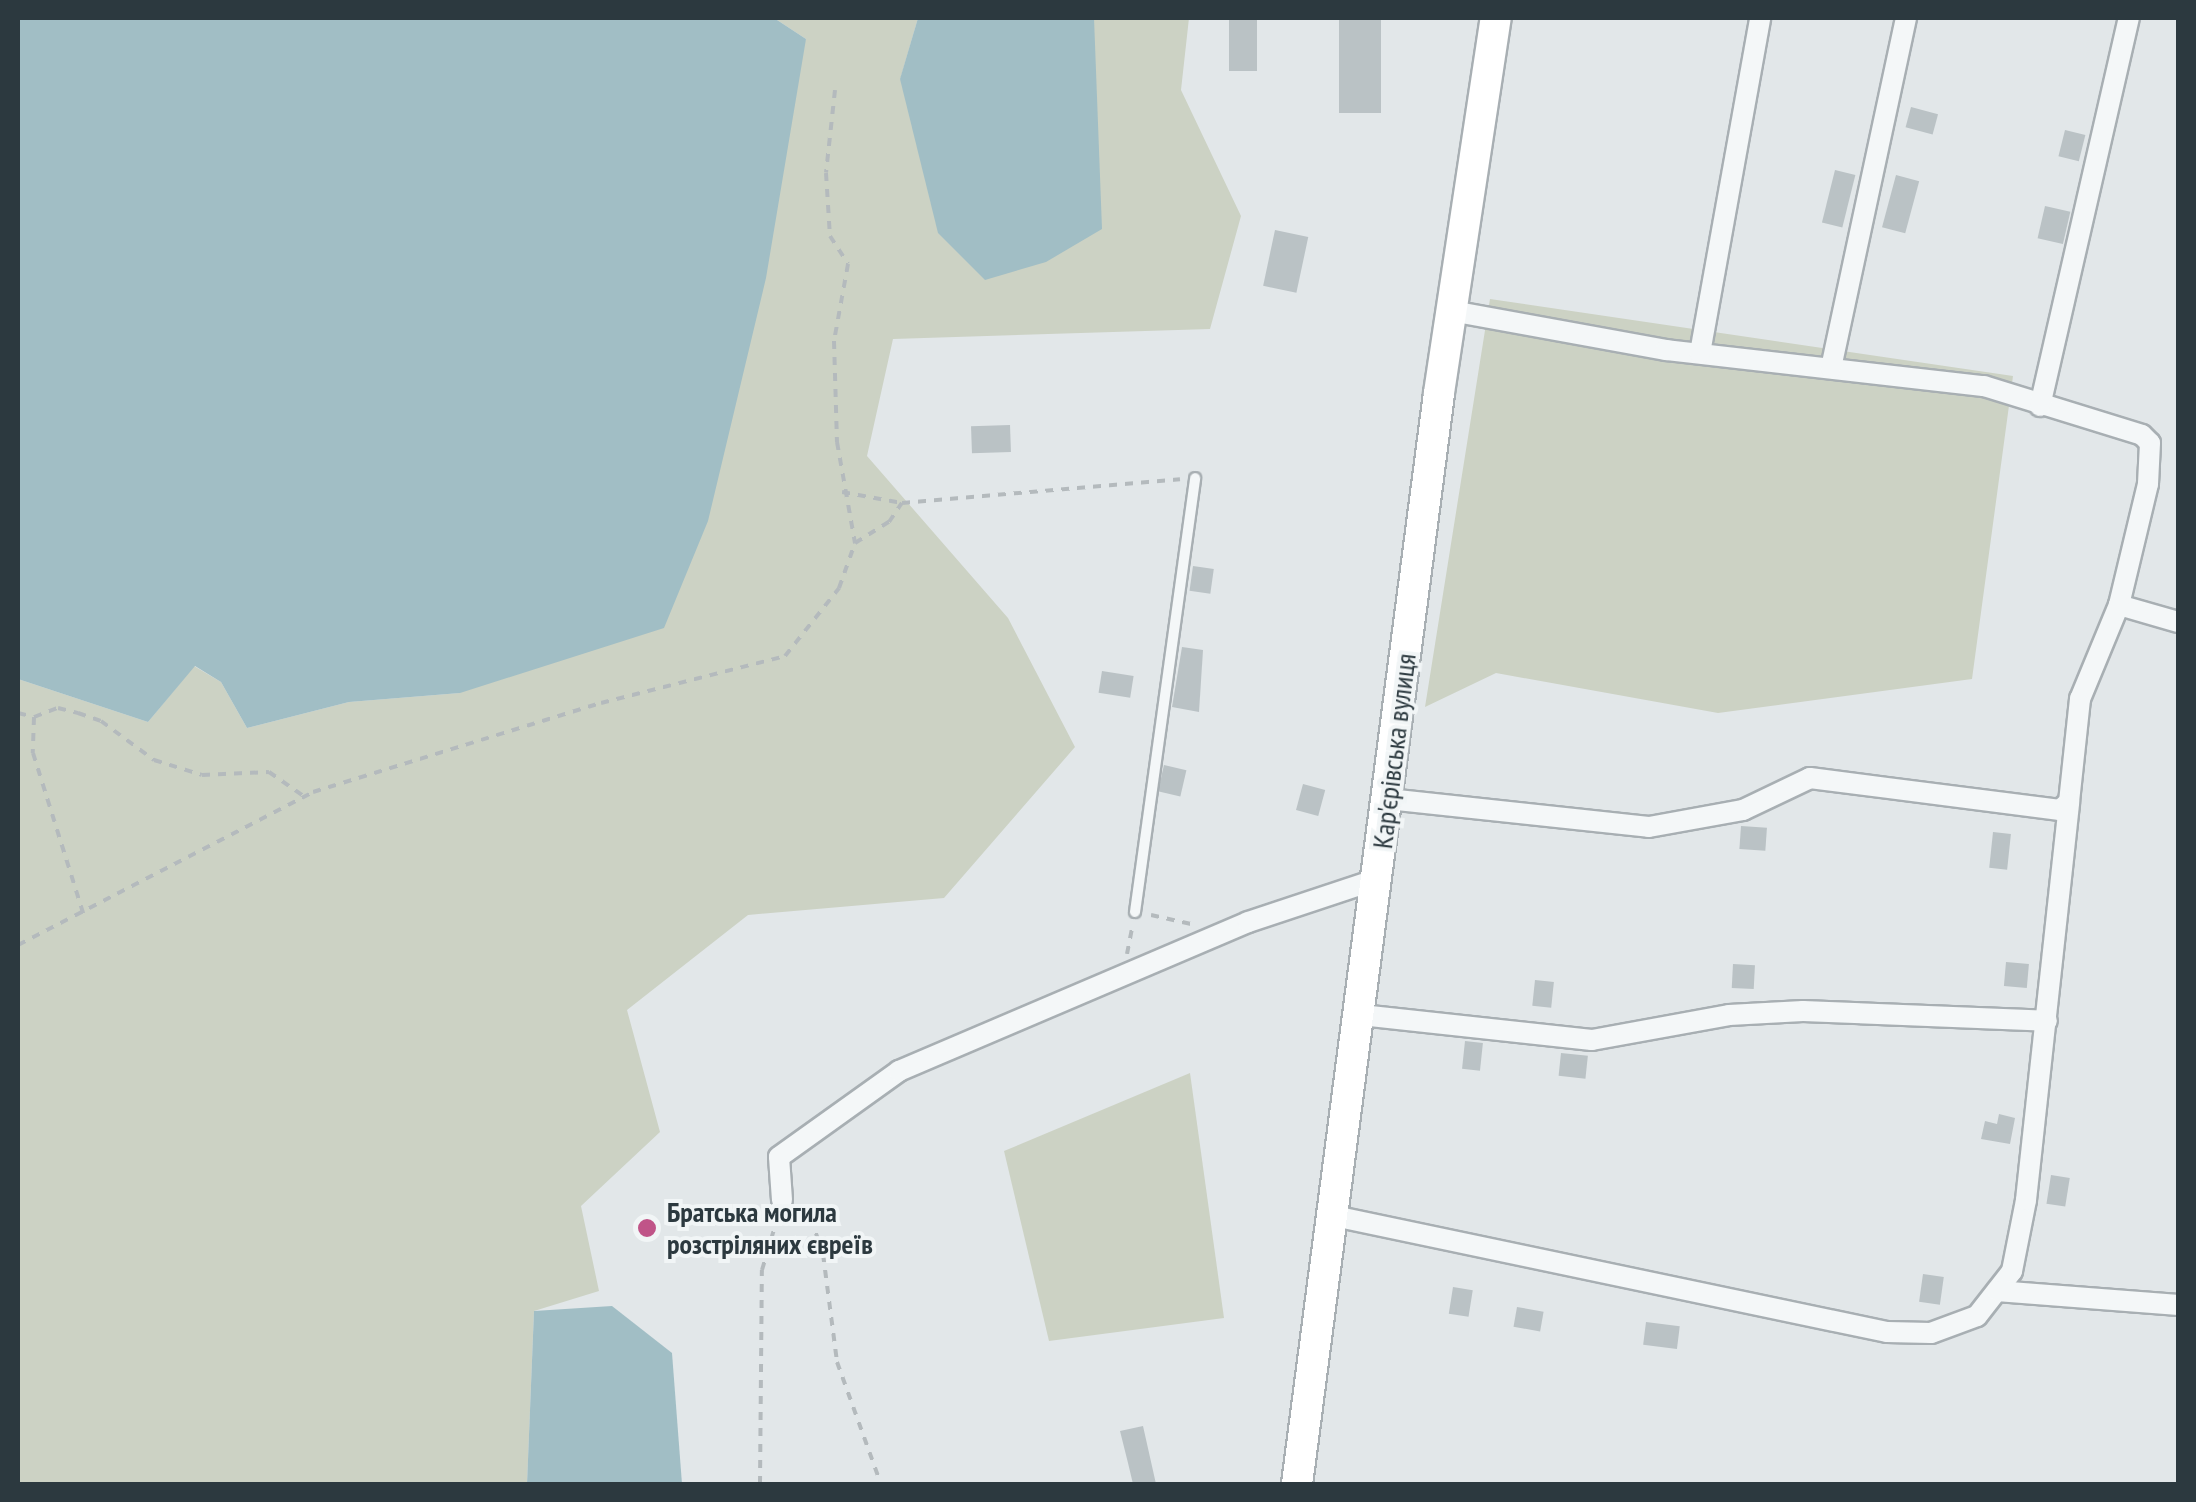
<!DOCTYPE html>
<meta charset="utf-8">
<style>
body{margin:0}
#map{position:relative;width:2196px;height:1502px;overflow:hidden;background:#e2e7e9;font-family:"PT Sans Narrow",sans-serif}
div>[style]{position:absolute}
.green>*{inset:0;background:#ccd2c4}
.water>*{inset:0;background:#a1bec5}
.building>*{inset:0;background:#bac2c5;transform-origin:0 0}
.path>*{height:4px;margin-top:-2px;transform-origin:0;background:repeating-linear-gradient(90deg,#b4babd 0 8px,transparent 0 16px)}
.roads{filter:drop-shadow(2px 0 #a8afb3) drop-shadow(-2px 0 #a8afb3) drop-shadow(0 2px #a8afb3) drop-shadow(0 -2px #a8afb3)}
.lane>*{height:10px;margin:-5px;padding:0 5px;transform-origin:5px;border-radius:5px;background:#f4f7f8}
.street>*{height:20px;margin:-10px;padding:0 10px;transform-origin:10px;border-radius:10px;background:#f4f7f8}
.secondary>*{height:30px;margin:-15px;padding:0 15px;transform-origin:15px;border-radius:15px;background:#fff}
.dots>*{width:28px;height:28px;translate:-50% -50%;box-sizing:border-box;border:5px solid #f1f5f6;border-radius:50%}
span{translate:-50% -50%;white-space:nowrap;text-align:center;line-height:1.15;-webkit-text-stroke:8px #f1f5f6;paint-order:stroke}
.street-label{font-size:28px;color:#2c393f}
.poi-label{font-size:28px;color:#2c393f;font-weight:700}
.left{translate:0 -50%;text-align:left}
.frame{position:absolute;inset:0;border:20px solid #2c393f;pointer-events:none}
</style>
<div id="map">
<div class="green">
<div style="clip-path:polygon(774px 18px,918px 18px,900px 80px,1094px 18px,1189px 18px,1181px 90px,1241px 216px,1210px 329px,893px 339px,867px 456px,1008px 618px,1075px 747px,944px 898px,748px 915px,627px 1010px,660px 1132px,581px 1206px,599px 1291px,534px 1311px,527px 1484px,18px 1484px,18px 679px,148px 722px,194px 666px,221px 682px,247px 728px,349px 702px,460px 693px,806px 39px)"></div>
<div style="clip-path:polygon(1490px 299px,2013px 376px,1972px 679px,1718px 713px,1496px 673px,1425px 707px)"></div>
<div style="clip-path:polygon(1190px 1073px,1224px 1318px,1049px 1341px,1004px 1151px)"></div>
</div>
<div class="water">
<div style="clip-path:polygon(18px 18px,774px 18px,806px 39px,766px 278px,708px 521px,664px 628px,460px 693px,349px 702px,247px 728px,221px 682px,195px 666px,148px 722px,18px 679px)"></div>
<div style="clip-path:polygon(918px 18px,1094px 18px,1102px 229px,1046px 262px,985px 280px,938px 233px,900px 79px)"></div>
<div style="clip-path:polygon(612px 1306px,672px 1353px,682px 1484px,527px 1484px,534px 1311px)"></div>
</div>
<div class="building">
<div style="left:1229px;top:18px;width:28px;height:53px"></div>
<div style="left:1339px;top:18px;width:42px;height:95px"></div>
<div style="left:1911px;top:107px;width:28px;height:21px;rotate:15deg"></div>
<div style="left:2065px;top:130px;width:21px;height:27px;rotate:14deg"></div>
<div style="left:1835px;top:170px;width:21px;height:54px;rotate:14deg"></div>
<div style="left:1896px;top:175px;width:24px;height:54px;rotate:15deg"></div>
<div style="left:2045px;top:206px;width:26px;height:33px;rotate:13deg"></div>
<div style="left:1275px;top:230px;width:34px;height:57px;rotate:12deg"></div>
<div style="left:1010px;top:425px;width:27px;height:39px;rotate:88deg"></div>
<div style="left:1193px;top:566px;width:21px;height:25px;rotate:8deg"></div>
<div style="clip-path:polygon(1182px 647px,1203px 650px,1199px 712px,1172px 707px)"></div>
<div style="left:1102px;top:671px;width:32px;height:22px;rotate:9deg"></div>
<div style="left:1164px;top:765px;width:23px;height:27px;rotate:13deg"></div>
<div style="left:1303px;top:784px;width:23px;height:27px;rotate:15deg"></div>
<div style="left:1741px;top:826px;width:26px;height:23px;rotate:4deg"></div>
<div style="left:1993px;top:832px;width:18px;height:36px;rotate:6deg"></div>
<div style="left:2006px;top:962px;width:23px;height:24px;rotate:5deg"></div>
<div style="left:1733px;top:964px;width:22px;height:24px;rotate:3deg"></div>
<div style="left:1535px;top:980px;width:19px;height:26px;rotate:6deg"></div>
<div style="left:1465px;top:1041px;width:18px;height:28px;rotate:6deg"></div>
<div style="left:1561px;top:1053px;width:27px;height:23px;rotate:6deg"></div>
<div style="clip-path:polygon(1999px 1114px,2015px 1118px,2010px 1144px,1981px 1139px,1985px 1121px,1997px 1124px)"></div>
<div style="left:2051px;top:1175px;width:19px;height:29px;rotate:9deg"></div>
<div style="left:1923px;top:1274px;width:21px;height:28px;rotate:8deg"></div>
<div style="left:1453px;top:1287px;width:20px;height:27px;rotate:9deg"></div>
<div style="left:1517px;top:1307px;width:27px;height:20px;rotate:10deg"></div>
<div style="left:1646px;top:1322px;width:34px;height:23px;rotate:7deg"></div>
<div style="clip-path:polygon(1143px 1426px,1156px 1484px,1133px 1484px,1128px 1463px,1120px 1431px)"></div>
</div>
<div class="path">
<div style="left:835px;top:90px;width:83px;rotate:96.2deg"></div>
<div style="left:826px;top:173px;width:63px;rotate:86.4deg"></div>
<div style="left:830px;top:236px;width:33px;rotate:57deg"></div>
<div style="left:848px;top:264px;width:78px;rotate:100.3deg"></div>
<div style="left:834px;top:341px;width:101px;rotate:88.3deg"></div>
<div style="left:837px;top:442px;width:103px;rotate:79.9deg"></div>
<div style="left:842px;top:492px;width:61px;rotate:10.4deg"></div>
<div style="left:18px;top:713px;width:16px;rotate:14deg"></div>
<div style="left:34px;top:717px;width:36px;rotate:92deg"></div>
<div style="left:33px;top:753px;width:168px;rotate:72.6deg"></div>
<div style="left:34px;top:717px;width:26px;rotate:-21deg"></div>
<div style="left:58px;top:708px;width:21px;rotate:14deg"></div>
<div style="left:78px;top:713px;width:24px;rotate:19deg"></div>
<div style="left:101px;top:721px;width:66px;rotate:36.3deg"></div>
<div style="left:154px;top:760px;width:50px;rotate:17.4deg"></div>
<div style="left:202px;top:775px;width:67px;rotate:-2.6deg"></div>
<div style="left:269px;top:772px;width:44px;rotate:34.8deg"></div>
<div style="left:1151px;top:915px;width:41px;rotate:12.7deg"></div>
<div style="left:18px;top:945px;width:332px;rotate:-27.4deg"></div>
<div style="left:313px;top:792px;width:301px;rotate:-17.2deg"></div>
<div style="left:601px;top:703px;width:190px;rotate:-14.3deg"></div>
<div style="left:785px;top:656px;width:87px;rotate:-51.5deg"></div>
<div style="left:839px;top:588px;width:48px;rotate:-70.4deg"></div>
<div style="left:855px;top:543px;width:40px;rotate:-32deg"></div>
<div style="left:889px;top:522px;width:23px;rotate:-56deg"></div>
<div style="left:902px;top:503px;width:279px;rotate:-4.9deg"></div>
<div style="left:1127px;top:954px;width:31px;rotate:-79deg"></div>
<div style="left:797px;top:1209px;width:17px;rotate:33deg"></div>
<div style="left:811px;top:1218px;width:38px;rotate:72deg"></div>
<div style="left:823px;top:1254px;width:109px;rotate:82.6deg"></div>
<div style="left:837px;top:1362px;width:130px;rotate:70.2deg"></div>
<div style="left:760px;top:1484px;width:214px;rotate:-89.5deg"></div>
<div style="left:762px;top:1270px;width:56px;rotate:-73.5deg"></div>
</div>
<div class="roads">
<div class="lane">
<div style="left:1135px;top:912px;width:438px;rotate:-82.1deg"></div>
</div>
<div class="street">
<div style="left:1451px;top:311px;width:219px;rotate:10.3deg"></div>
<div style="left:1666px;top:350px;width:320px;rotate:6.5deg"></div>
<div style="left:1984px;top:386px;width:165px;rotate:17.2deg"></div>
<div style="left:2142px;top:435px;width:11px;rotate:45deg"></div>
<div style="left:2150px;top:443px;width:41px;rotate:92.8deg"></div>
<div style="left:2148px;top:484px;width:124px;rotate:103.5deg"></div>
<div style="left:2119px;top:605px;width:61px;rotate:16.1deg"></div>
<div style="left:1700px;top:353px;width:340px;rotate:-79.8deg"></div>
<div style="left:1831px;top:368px;width:358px;rotate:-77.9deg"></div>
<div style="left:2040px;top:406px;width:398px;rotate:-77.1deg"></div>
<div style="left:1388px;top:799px;width:262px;rotate:6.1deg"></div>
<div style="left:1649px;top:827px;width:96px;rotate:-10.3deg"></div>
<div style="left:1743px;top:810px;width:74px;rotate:-25.5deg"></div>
<div style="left:1810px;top:778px;width:252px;rotate:7.3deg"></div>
<div style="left:2060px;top:810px;width:12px;rotate:-42deg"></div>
<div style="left:2069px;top:802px;width:104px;rotate:-83.9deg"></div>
<div style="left:2080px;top:699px;width:102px;rotate:-67.5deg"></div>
<div style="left:1361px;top:1015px;width:232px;rotate:6.2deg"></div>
<div style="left:1592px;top:1040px;width:139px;rotate:-10.3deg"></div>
<div style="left:1729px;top:1015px;width:74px;rotate:-3.1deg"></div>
<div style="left:1803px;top:1011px;width:244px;rotate:2.3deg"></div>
<div style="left:782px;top:1200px;width:43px;rotate:-94deg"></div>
<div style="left:779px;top:1157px;width:148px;rotate:-35.6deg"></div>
<div style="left:899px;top:1071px;width:379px;rotate:-23.1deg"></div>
<div style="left:1248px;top:922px;width:137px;rotate:-18.3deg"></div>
<div style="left:1334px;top:1216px;width:565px;rotate:11.85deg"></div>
<div style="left:1887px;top:1332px;width:44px;rotate:1.3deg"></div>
<div style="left:1931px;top:1333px;width:49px;rotate:-20.3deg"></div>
<div style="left:1977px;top:1316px;width:57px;rotate:-52.1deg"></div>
<div style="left:2012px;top:1271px;width:72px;rotate:-78.8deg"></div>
<div style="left:2026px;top:1200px;width:400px;rotate:-83.8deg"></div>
<div style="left:1997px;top:1291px;width:182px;rotate:4.4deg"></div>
</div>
<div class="secondary">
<div style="left:1297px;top:1484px;width:1100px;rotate:-82.58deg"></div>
<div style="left:1439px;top:393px;width:379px;rotate:-81.4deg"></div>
</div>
</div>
<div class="dots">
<div style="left:647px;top:1228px;background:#c05488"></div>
</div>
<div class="street-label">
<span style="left:1394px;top:751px;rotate:-83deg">Кар'єрівська вулиця</span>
</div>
<div class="poi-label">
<span class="left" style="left:667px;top:1228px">Братська могила<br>розстріляних євреїв</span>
</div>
<div class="frame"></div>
</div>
